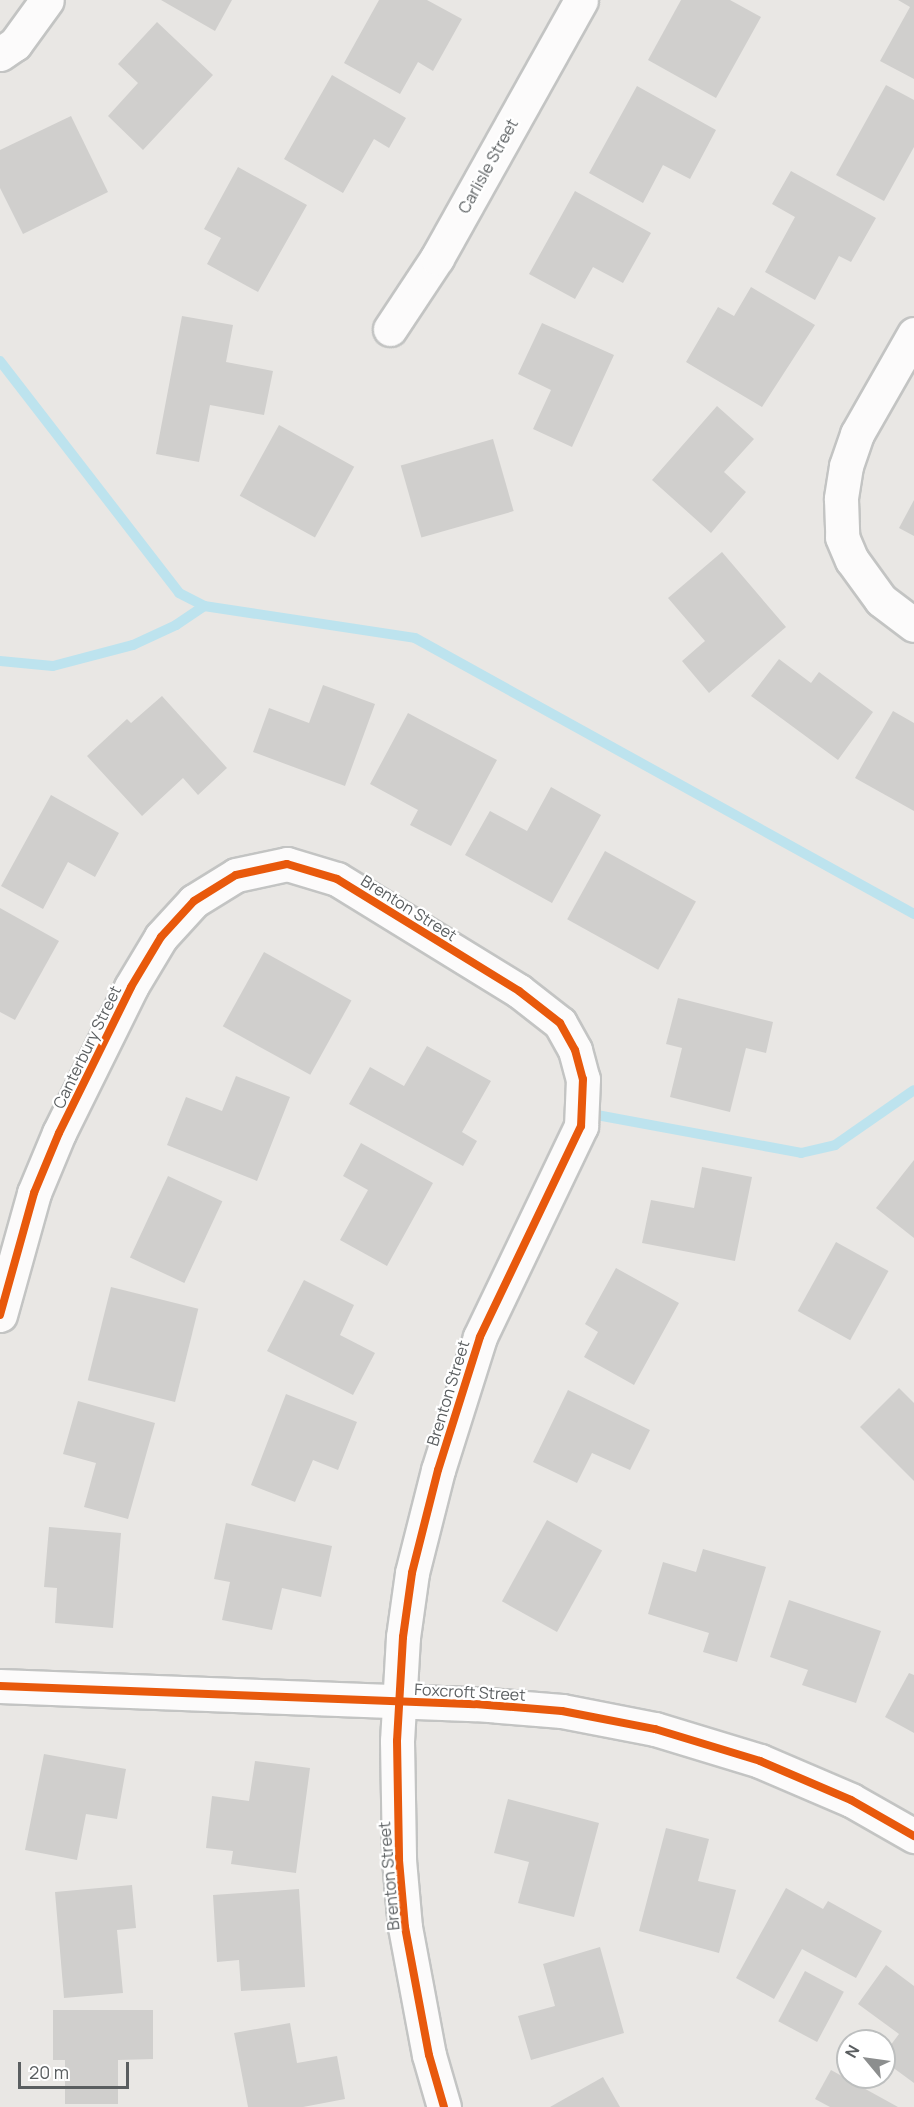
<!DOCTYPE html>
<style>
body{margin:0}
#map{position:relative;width:914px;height:2107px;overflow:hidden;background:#e9e7e4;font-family:Manrope,sans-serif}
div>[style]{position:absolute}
.stream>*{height:10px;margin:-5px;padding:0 5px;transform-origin:5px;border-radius:5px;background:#bde3ee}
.building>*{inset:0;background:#d0cfcd;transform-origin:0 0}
.roads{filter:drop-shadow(2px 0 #c3c4c3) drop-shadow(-2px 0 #c3c4c3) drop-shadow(0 2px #c3c4c3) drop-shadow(0 -2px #c3c4c3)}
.minor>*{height:33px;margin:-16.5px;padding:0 16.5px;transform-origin:16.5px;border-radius:16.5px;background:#fcfbfb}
.cycleway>*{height:8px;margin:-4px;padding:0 4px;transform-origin:4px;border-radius:4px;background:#e8590c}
span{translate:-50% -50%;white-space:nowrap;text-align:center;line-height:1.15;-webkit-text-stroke:4.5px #fff;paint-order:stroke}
.street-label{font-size:16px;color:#5a5e60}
.north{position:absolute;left:836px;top:2029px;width:60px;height:60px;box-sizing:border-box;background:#fff;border:2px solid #bdbfbf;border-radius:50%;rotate:299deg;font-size:16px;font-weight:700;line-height:24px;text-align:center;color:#5a5e60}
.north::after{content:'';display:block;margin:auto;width:21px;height:27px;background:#8c8e8e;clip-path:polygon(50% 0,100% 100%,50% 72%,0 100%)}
.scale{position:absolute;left:18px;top:2062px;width:111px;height:27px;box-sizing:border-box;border:3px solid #5a5e60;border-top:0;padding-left:8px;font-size:18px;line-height:21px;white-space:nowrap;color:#5a5e60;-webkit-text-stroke:4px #fff;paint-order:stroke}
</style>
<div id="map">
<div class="stream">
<div style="left:0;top:361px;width:293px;rotate:52.3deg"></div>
<div style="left:179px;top:593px;width:28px;rotate:27deg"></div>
<div style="left:204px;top:606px;width:213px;rotate:8.6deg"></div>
<div style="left:415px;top:638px;width:570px;rotate:28.95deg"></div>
<div style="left:0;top:661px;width:53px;rotate:5.4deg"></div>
<div style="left:53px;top:666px;width:83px;rotate:-14.7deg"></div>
<div style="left:133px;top:645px;width:47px;rotate:-24.9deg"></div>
<div style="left:176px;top:625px;width:34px;rotate:-34deg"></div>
<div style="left:586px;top:1113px;width:219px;rotate:10.5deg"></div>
<div style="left:801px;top:1153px;width:35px;rotate:-13deg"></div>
<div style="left:835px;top:1145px;width:96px;rotate:-34.8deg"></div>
</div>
<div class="building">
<div style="clip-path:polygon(161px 0,232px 0,215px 31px)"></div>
<div style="clip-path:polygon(379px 0,427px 0,462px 19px,433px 71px,418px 62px,400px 94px,344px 63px)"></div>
<div style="clip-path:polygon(681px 0,730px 0,761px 17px,716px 98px,648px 60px)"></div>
<div style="clip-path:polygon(898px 0,914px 0,914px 79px,880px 61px,910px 7px)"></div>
<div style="clip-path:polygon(157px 22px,213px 75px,143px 150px,108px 116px,138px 83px,118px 64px)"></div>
<div style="clip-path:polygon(332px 75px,406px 118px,389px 148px,374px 139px,343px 193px,284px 159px)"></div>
<div style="clip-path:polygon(886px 85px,914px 100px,914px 147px,884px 201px,836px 175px)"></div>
<div style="clip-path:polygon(637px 86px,716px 130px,690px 179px,663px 165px,643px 203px,589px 173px)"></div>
<div style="clip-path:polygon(71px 116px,108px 192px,23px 234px,0 188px,0 150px)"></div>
<div style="clip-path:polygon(238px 167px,307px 205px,258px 292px,207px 264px,221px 238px,204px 229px)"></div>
<div style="clip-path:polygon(791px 171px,876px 218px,851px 262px,839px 256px,815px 300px,765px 272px,795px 217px,772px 204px)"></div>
<div style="clip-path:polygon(575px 191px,651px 233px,623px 283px,593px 267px,575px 299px,529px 274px)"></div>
<div style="clip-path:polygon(751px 287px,815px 325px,762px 407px,686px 362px,718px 307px,734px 316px)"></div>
<div style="clip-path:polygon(182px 316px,233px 325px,226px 362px,273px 371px,264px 415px,210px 405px,199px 462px,156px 454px)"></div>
<div style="clip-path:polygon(542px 323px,614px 355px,572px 447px,533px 429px,551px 390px,518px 374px)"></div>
<div style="clip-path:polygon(717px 406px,754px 439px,724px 472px,746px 492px,711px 533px,652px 480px)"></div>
<div style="left:279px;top:425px;width:86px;height:81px;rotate:29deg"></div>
<div style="left:493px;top:439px;width:75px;height:96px;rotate:74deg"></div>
<div style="clip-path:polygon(914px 500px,914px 536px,899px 528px)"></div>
<div style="clip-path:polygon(722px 552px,786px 627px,709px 693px,682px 661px,705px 641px,668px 598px)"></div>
<div style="clip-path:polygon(779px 659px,811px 683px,819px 672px,873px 712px,838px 760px,751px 696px)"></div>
<div style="clip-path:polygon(323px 685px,375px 704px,345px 786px,253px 752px,269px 708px,309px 723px)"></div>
<div style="clip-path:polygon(162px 696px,227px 768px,198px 795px,183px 778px,142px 816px,87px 756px,127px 719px,131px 723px)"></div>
<div style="clip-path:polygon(893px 711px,914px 723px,914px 811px,855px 778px)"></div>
<div style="clip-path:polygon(408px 713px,497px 760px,451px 846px,410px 825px,418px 810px,370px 784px)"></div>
<div style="clip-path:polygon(551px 787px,601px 815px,552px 903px,465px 855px,490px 811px,527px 831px)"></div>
<div style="clip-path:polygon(51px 795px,119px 833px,95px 877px,68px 862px,43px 909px,1px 886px)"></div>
<div style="left:605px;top:851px;width:104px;height:78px;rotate:29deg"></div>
<div style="clip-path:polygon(0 908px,59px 941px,15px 1020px,0 1012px)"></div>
<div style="left:264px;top:952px;width:100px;height:85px;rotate:29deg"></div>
<div style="clip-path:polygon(678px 998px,773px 1022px,766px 1053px,746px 1048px,730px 1112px,670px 1097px,682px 1048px,666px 1044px)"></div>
<div style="clip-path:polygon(427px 1046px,491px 1081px,462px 1132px,477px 1141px,463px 1166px,349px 1104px,370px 1067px,404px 1086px)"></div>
<div style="clip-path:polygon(236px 1076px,290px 1097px,257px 1181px,167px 1145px,186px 1097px,222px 1111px)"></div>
<div style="clip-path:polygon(361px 1143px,433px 1183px,387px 1266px,340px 1240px,368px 1190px,343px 1176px)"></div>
<div style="clip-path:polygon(914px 1160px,914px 1238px,876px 1208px)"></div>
<div style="clip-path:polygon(702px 1167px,752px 1177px,735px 1261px,642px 1243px,651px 1200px,694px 1208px)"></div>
<div style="left:168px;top:1176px;width:60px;height:90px;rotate:25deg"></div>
<div style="left:836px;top:1242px;width:60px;height:79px;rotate:29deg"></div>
<div style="clip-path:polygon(616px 1268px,679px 1303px,634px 1385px,584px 1357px,598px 1332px,585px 1324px)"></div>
<div style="clip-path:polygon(304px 1280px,354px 1305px,340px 1335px,375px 1353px,353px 1395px,267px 1351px)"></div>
<div style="left:111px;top:1287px;width:90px;height:96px;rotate:14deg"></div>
<div style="clip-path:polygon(899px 1388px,914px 1403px,914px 1481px,860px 1427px)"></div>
<div style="clip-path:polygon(568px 1390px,650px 1430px,630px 1470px,592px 1453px,577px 1483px,533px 1462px)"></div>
<div style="clip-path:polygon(286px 1394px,357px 1422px,338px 1470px,313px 1460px,295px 1502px,251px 1485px)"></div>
<div style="clip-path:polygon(78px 1401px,155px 1423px,128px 1519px,84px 1507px,96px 1463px,63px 1454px)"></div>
<div style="left:547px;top:1520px;width:63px;height:93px;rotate:29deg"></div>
<div style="clip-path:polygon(226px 1523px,332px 1546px,321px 1597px,282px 1588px,272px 1630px,222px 1620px,230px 1582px,214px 1579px)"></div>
<div style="clip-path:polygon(49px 1527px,121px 1533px,113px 1628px,55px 1623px,57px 1588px,44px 1587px)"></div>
<div style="clip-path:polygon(703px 1549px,766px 1567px,737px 1662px,703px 1652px,709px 1633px,648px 1614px,663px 1562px,696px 1572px)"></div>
<div style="clip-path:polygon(789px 1600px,881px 1631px,856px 1703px,802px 1685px,808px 1670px,770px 1657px)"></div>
<div style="clip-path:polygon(909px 1673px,914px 1675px,914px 1733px,885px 1717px)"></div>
<div style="clip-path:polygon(44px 1754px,126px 1769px,117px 1819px,86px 1814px,77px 1860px,25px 1850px)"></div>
<div style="clip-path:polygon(255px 1761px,310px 1768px,296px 1873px,231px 1864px,233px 1851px,206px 1848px,212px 1796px,249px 1801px)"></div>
<div style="clip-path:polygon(508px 1799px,599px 1823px,574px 1917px,518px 1903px,529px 1862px,494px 1853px)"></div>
<div style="clip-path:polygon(666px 1828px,709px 1839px,698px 1881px,736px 1890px,719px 1953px,639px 1931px)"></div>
<div style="clip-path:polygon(132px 1885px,136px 1928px,117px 1930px,123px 1993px,64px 1998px,55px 1892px)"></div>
<div style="clip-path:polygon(786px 1888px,823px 1909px,828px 1901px,882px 1931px,856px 1978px,802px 1949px,774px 1999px,736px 1978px)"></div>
<div style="clip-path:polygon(299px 1889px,305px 1987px,241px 1991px,239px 1960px,217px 1962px,213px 1895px)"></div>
<div style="clip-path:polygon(600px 1947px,624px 2033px,531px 2060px,518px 2016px,555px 2006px,543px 1964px)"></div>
<div style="clip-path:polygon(886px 1965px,914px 1986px,914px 2083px,884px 2061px,884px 2054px,899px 2034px,858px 2004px)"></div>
<div style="left:805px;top:1971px;width:44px;height:57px;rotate:28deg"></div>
<div style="clip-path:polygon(53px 2010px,153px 2010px,153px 2059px,118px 2060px,118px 2104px,65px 2104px,65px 2060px,53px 2060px)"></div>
<div style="clip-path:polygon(290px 2023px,297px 2063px,337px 2056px,345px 2099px,303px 2107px,248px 2107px,234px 2033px)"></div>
<div style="clip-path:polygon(831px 2070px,898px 2107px,830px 2107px,815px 2099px)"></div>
<div style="clip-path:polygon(603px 2077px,620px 2107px,550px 2107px)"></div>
</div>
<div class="roads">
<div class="minor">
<div style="left:0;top:54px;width:18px;rotate:-34deg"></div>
<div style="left:15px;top:44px;width:54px;rotate:-54deg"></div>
<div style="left:390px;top:329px;width:85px;rotate:-56.5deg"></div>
<div style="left:437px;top:258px;width:295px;rotate:-60.8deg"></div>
<div style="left:914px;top:334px;width:115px;rotate:119.7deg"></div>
<div style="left:857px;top:434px;width:34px;rotate:109deg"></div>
<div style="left:846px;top:466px;width:33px;rotate:99deg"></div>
<div style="left:841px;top:499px;width:38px;rotate:88deg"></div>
<div style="left:842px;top:537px;width:25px;rotate:67deg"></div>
<div style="left:852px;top:560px;width:49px;rotate:54.1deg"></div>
<div style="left:881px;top:600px;width:41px;rotate:37.1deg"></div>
<div style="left:0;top:1315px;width:127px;rotate:-74.4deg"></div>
<div style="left:34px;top:1193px;width:65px;rotate:-67.4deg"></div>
<div style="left:59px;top:1133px;width:163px;rotate:-63.7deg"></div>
<div style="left:131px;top:987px;width:58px;rotate:-59deg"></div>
<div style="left:161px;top:937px;width:49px;rotate:-47.5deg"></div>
<div style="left:194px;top:901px;width:49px;rotate:-31.8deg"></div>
<div style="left:236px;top:875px;width:52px;rotate:-12.2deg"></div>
<div style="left:287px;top:864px;width:52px;rotate:16.7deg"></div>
<div style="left:337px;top:879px;width:214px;rotate:31.6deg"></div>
<div style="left:519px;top:991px;width:52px;rotate:38deg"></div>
<div style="left:560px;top:1023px;width:31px;rotate:61deg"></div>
<div style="left:575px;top:1050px;width:30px;rotate:75deg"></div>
<div style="left:583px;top:1079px;width:47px;rotate:92.4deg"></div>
<div style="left:581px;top:1126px;width:234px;rotate:115.6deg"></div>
<div style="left:480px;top:1337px;width:139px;rotate:107.5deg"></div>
<div style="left:438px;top:1470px;width:106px;rotate:104.2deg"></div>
<div style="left:412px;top:1573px;width:65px;rotate:98deg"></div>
<div style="left:403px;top:1637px;width:104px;rotate:93.3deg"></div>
<div style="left:397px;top:1741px;width:119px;rotate:89deg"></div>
<div style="left:399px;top:1860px;width:67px;rotate:84.9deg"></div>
<div style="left:405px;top:1927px;width:130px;rotate:79.4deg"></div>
<div style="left:429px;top:2055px;width:54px;rotate:73.9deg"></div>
<div style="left:0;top:1686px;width:475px;rotate:2.2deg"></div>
<div style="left:475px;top:1704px;width:87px;rotate:4.6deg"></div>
<div style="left:562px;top:1711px;width:95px;rotate:11deg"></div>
<div style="left:655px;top:1729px;width:110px;rotate:16.9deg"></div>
<div style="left:760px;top:1761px;width:99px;rotate:23.2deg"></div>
<div style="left:851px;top:1800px;width:73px;rotate:29.7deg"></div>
</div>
</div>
<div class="cycleway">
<div style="left:0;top:1315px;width:127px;rotate:-74.4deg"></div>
<div style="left:34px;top:1193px;width:65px;rotate:-67.4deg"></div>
<div style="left:59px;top:1133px;width:163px;rotate:-63.7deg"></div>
<div style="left:131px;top:987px;width:58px;rotate:-59deg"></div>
<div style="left:161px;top:937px;width:49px;rotate:-47.5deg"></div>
<div style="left:194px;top:901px;width:49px;rotate:-31.8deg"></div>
<div style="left:236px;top:875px;width:52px;rotate:-12.2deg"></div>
<div style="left:287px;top:864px;width:52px;rotate:16.7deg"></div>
<div style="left:337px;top:879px;width:214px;rotate:31.6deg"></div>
<div style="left:519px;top:991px;width:52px;rotate:38deg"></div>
<div style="left:560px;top:1023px;width:31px;rotate:61deg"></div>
<div style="left:575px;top:1050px;width:30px;rotate:75deg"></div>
<div style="left:583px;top:1079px;width:47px;rotate:92.4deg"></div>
<div style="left:581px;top:1126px;width:234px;rotate:115.6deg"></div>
<div style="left:480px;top:1337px;width:139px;rotate:107.5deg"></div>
<div style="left:438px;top:1470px;width:106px;rotate:104.2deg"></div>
<div style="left:412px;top:1573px;width:65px;rotate:98deg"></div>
<div style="left:403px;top:1637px;width:104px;rotate:93.3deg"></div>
<div style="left:397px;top:1741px;width:119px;rotate:89deg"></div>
<div style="left:399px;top:1860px;width:67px;rotate:84.9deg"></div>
<div style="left:405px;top:1927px;width:130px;rotate:79.4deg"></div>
<div style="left:429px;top:2055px;width:54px;rotate:73.9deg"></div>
<div style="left:0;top:1686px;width:475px;rotate:2.2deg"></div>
<div style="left:475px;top:1704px;width:87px;rotate:4.6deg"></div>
<div style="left:562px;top:1711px;width:95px;rotate:11deg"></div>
<div style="left:655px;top:1729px;width:110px;rotate:16.9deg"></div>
<div style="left:760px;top:1761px;width:99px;rotate:23.2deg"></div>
<div style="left:851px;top:1800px;width:73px;rotate:29.7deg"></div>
</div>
<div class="street-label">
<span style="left:488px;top:166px;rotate:-61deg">Carlisle Street</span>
<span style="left:409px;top:908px;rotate:32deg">Brenton Street</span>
<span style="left:87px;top:1047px;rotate:-64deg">Canterbury Street</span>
<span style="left:448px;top:1393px;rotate:-73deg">Brenton Street</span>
<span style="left:470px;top:1692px;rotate:3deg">Foxcroft Street</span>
<span style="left:389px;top:1876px;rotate:-95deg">Brenton Street</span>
</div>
<div class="north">N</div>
<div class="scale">20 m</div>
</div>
